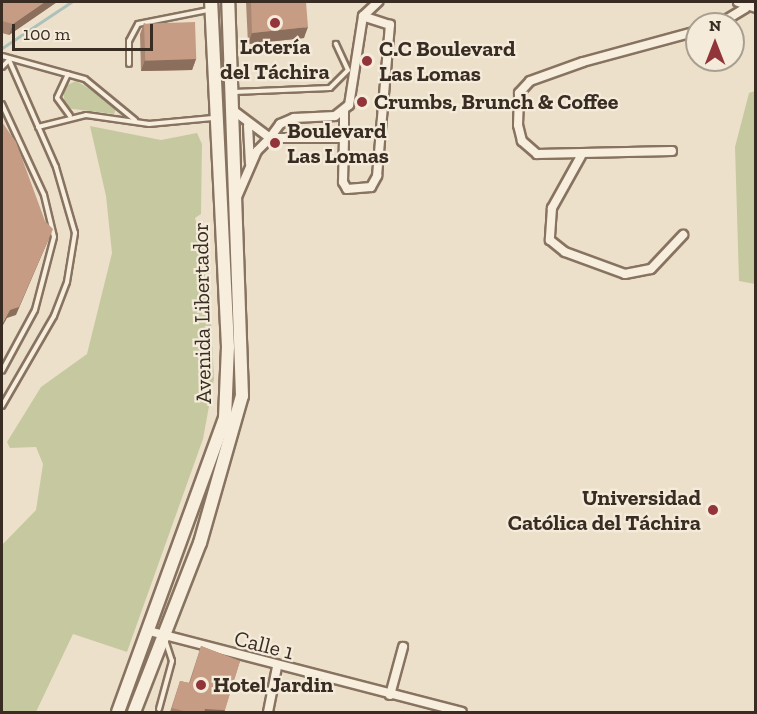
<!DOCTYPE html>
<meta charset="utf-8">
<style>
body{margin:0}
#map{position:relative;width:757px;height:714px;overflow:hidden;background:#ece0cb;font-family:"Zilla Slab",serif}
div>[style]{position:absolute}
.green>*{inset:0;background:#c6c99f}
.stream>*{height:3px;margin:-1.5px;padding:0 1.5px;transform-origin:1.5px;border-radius:1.5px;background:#abc1b9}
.roads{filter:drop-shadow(2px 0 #877360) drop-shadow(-2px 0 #877360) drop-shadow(0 2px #877360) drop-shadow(0 -2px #877360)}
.lane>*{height:4px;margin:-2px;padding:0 2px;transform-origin:2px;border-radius:2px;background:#f7eede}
.street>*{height:8px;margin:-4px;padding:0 4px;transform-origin:4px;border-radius:4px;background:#f7eede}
.secondary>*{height:12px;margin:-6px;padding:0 6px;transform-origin:6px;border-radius:6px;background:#f7eede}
.wall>*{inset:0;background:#aa8772}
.shaded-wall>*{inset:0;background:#8b6e5c}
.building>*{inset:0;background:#c69d84;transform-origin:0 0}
.dots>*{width:16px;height:16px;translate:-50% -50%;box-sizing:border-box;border:3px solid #f4ebda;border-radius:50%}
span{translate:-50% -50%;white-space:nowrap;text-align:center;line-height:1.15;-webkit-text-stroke:4.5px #f4ebda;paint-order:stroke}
.poi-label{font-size:22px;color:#392c22;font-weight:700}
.left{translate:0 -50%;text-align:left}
.right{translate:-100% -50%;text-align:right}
.street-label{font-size:22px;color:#392c22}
.frame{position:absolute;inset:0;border:3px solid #392c22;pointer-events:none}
.north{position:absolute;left:685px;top:12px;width:60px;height:60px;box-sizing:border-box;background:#f4ebda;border:2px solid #a99f90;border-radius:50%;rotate:0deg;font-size:16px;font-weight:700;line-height:24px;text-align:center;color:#392c22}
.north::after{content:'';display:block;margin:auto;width:21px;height:27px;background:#91353a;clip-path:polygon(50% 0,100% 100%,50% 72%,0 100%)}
.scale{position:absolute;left:12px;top:24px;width:141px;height:27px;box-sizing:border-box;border:3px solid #392c22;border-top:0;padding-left:8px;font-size:18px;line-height:21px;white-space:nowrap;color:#392c22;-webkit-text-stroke:4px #f4ebda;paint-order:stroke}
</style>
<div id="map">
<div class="green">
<div style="clip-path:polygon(76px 81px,99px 94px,116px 109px,114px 114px,65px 108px,63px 87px)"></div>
<div style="clip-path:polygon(755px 91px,756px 91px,755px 284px,739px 281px,735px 147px,749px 93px)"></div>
<div style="clip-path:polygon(90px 126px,161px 140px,197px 133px,202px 144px,201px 214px,195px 218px,208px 262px,214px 379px,203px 439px,127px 652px,73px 634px,36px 712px,2px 712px,2px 545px,36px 510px,43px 464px,36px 447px,10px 448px,7px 442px,41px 387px,87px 354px,112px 253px,106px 196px)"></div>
</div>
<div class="stream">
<div style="left:2px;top:48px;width:83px;rotate:-33.7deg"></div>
</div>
<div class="roads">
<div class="lane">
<div style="left:2px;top:56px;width:86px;rotate:15.5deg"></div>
<div style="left:85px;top:79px;width:65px;rotate:39.4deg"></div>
<div style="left:129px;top:64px;width:23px;rotate:-90deg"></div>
<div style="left:129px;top:41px;width:19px;rotate:-62deg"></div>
<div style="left:138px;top:24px;width:71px;rotate:-11.3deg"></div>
<div style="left:2px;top:67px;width:10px;rotate:-45deg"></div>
<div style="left:68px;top:74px;width:26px;rotate:115deg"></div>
<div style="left:57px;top:98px;width:22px;rotate:54deg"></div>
<div style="left:234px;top:92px;width:96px;rotate:-2.4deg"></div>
<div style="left:330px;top:88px;width:25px;rotate:-45deg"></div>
<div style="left:348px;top:70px;width:29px;rotate:-115deg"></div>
<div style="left:2px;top:104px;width:100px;rotate:65.2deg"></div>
<div style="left:44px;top:195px;width:43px;rotate:76.6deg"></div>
<div style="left:54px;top:237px;width:75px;rotate:104.6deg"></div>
<div style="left:35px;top:310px;width:69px;rotate:118.4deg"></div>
<div style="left:38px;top:127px;width:49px;rotate:-14deg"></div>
<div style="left:86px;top:115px;width:64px;rotate:8.1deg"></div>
<div style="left:149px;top:124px;width:64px;rotate:-5.4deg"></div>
<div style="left:2px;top:406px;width:104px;rotate:-60deg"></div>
<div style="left:54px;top:316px;width:36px;rotate:-69deg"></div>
<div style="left:67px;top:282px;width:50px;rotate:-80.7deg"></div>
<div style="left:75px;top:233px;width:69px;rotate:-106.1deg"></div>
<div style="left:56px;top:167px;width:117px;rotate:-113.7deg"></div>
<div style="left:159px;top:709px;width:50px;rotate:-74.8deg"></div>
<div style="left:172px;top:661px;width:22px;rotate:-108deg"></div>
</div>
<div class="street">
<div style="left:738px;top:2px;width:19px;rotate:18deg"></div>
<div style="left:363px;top:16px;width:21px;rotate:-43deg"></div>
<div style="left:719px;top:24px;width:31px;rotate:-31deg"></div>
<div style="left:234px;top:111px;width:45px;rotate:36.9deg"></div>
<div style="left:270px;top:138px;width:74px"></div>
<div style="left:344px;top:138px;width:44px;rotate:91.3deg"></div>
<div style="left:343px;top:182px;width:8px;rotate:60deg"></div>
<div style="left:347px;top:189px;width:24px;rotate:-5deg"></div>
<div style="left:371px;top:187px;width:13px;rotate:-61deg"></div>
<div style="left:377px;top:176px;width:152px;rotate:-85.1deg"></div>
<div style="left:390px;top:25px;width:28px;rotate:-162deg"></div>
<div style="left:363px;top:16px;width:90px;rotate:98.9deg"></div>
<div style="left:349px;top:105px;width:18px;rotate:142deg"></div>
<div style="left:335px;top:116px;width:41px;rotate:177.2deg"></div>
<div style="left:294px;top:118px;width:15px;rotate:157deg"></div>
<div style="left:280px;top:124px;width:17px;rotate:126deg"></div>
<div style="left:270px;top:138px;width:18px;rotate:135deg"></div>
<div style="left:257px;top:151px;width:50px;rotate:113.5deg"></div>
<div style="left:248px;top:126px;width:37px;rotate:87deg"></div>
<div style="left:344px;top:138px;width:27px;rotate:-90deg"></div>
<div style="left:672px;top:151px;width:135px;rotate:178.7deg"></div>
<div style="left:537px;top:154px;width:20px;rotate:-139deg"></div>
<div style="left:522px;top:141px;width:16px;rotate:-104deg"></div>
<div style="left:518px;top:125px;width:32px;rotate:-88deg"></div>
<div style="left:519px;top:93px;width:16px;rotate:-47deg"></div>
<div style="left:530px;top:81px;width:56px;rotate:-19.7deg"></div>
<div style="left:583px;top:62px;width:118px;rotate:-15.2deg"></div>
<div style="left:581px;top:156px;width:60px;rotate:119.1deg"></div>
<div style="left:552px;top:208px;width:32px;rotate:94deg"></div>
<div style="left:550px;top:240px;width:19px;rotate:39deg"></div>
<div style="left:565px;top:252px;width:64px;rotate:20.1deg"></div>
<div style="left:625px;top:274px;width:26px;rotate:-11deg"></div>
<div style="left:651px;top:269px;width:47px;rotate:-46.7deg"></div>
<div style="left:149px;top:631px;width:323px;rotate:14.5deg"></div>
<div style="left:390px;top:695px;width:50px;rotate:-74.8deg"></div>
<div style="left:268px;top:712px;width:46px;rotate:-78.7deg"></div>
</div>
<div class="secondary">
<div style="left:118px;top:712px;width:313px;rotate:-70deg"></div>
<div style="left:225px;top:418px;width:71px;rotate:-87.6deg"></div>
<div style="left:228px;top:347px;width:345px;rotate:-92.8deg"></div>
<div style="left:134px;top:712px;width:181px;rotate:-68.7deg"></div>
<div style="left:200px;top:543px;width:153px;rotate:-74.1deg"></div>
<div style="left:242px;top:396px;width:394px;rotate:-92deg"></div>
</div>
</div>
<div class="wall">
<div style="clip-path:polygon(2px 2px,57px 2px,9px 35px,2px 33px)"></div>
<div style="clip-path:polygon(246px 2px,306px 2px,304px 38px,248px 44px)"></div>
<div style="clip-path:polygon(144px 23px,196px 59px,192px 70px,141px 71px,140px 34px)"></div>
<div style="clip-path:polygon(201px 646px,240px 661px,224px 712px,170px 712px,180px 681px,189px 683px)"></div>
</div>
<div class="shaded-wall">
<div style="clip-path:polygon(45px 2px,57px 2px,9px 35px,13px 24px)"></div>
<div style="clip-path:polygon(308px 27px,304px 38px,248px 44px,252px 33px)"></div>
<div style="clip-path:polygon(196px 59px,192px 70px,141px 71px,145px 60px)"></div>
<div style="clip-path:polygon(53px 229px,16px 315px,7px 318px,2px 327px,2px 324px)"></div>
<div style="clip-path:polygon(205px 709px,225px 710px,224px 712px,204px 712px)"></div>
</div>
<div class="building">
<div style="clip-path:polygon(2px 2px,45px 2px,13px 24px,2px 21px)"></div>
<div style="clip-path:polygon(251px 2px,306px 2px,308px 27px,252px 33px)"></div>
<div style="left:195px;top:22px;width:37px;height:51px;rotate:88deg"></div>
<div style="clip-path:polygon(2px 122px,16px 142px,45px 221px,53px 229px,19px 307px,10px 310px,2px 324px)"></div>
<div style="clip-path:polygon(201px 646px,240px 661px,225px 710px,205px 709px,204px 712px,187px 712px,172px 708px,180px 681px,190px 683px)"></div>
</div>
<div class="dots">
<div style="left:275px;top:23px;background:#91353a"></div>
<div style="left:367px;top:61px;background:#91353a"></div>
<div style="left:362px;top:102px;background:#91353a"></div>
<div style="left:275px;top:143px;background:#91353a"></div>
<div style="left:713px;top:510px;background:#91353a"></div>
<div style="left:201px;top:685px;background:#91353a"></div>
</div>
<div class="poi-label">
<span style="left:275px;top:59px">Lotería<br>del Táchira</span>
<span class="left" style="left:379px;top:61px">C.C Boulevard<br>Las Lomas</span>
<span class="left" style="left:374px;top:102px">Crumbs, Brunch &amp; Coffee</span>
<span class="left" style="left:287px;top:143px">Boulevard<br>Las Lomas</span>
<span class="right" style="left:701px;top:510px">Universidad<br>Católica del Táchira</span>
<span class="left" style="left:213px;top:685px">Hotel Jardin</span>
</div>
<div class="street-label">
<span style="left:202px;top:313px;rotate:-91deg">Avenida Libertador</span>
<span style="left:264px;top:645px;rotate:14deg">Calle 1</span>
</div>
<div class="frame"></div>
<div class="north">N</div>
<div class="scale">100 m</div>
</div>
